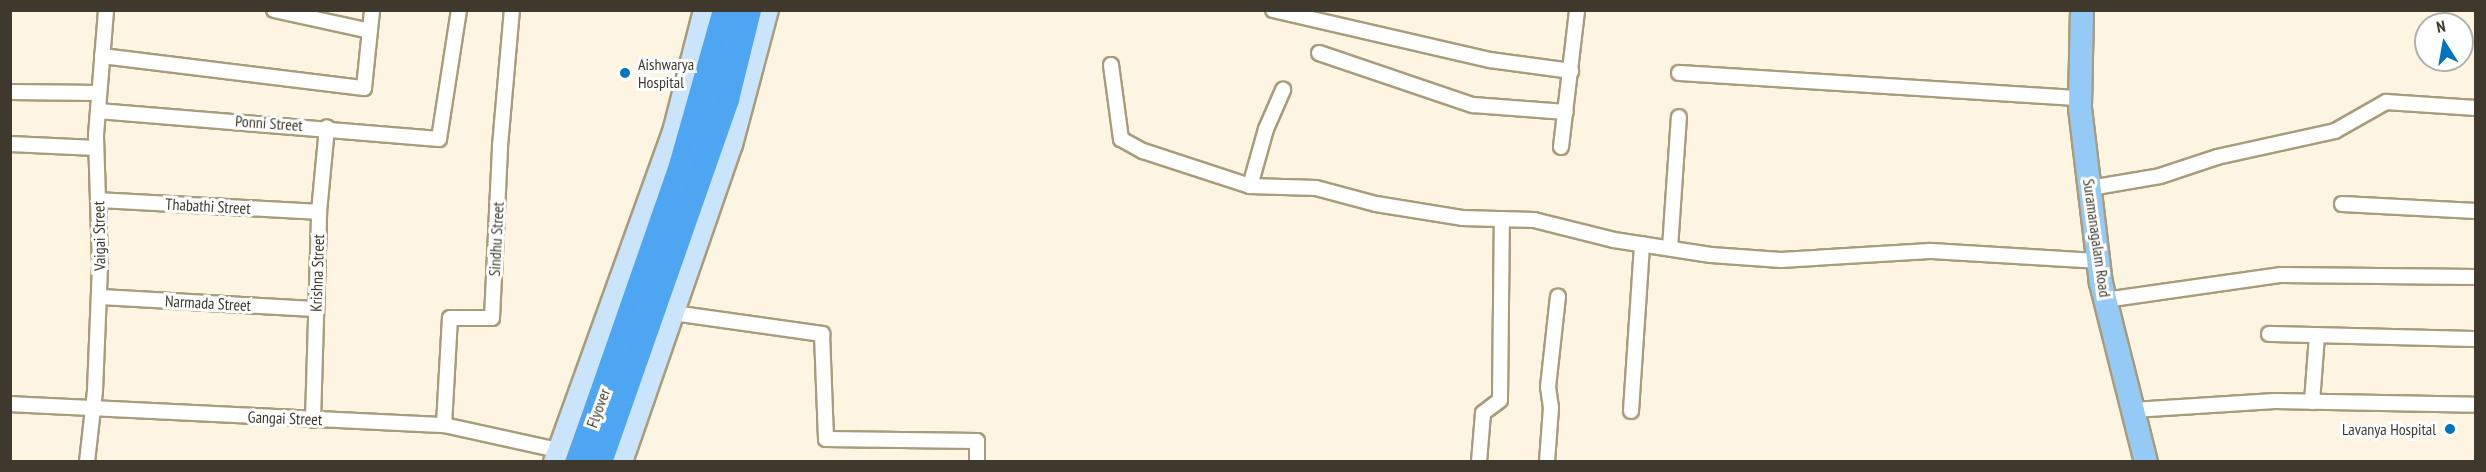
<!DOCTYPE html>
<style>
body{margin:0}
#map{position:relative;width:2486px;height:472px;overflow:hidden;background:#fdf5e1;font-family:"PT Sans Narrow",sans-serif}
div>[style]{position:absolute}
.roads{filter:drop-shadow(2px 0 #a89c7c) drop-shadow(-2px 0 #a89c7c) drop-shadow(0 2px #a89c7c) drop-shadow(0 -2px #a89c7c)}
.street>*{height:14px;margin:-7px;padding:0 7px;transform-origin:7px;border-radius:7px;background:#fff}
.secondary>*{height:20px;margin:-10px;padding:0 10px;transform-origin:10px;border-radius:10px;background:#cae4fb}
.primary>*{height:22px;margin:-11px;padding:0 11px;transform-origin:11px;border-radius:11px;background:#95caf7}
.highway>*{height:26px;margin:-13px;padding:0 13px;transform-origin:13px;border-radius:13px;background:#4ea6f2}
.dots>*{width:16px;height:16px;translate:-50% -50%;box-sizing:border-box;border:3px solid #fff;border-radius:50%}
span{translate:-50% -50%;white-space:nowrap;text-align:center;line-height:1.15;-webkit-text-stroke:6px #fff;paint-order:stroke}
.poi-label{font-size:16px;color:#3e392c}
.left{translate:0 -50%;text-align:left}
.right{translate:-100% -50%;text-align:right}
.street-label{font-size:16px;color:#3e392c}
.frame{position:absolute;inset:0;border:12px solid #3e392c;pointer-events:none}
.north{position:absolute;left:2414px;top:12px;width:60px;height:60px;box-sizing:border-box;background:#fff;border:2px solid #b2b0ab;border-radius:50%;rotate:349deg;font-size:16px;font-weight:700;line-height:24px;text-align:center;color:#3e392c}
.north::after{content:'';display:block;margin:auto;width:21px;height:27px;background:#0174bf;clip-path:polygon(50% 0,100% 100%,50% 72%,0 100%)}
</style>
<div id="map">
<div class="roads">
<div class="street">
<div style="left:274px;top:10px;width:98px;rotate:12.3deg"></div>
<div style="left:1273px;top:10px;width:223px;rotate:13deg"></div>
<div style="left:1490px;top:60px;width:82px;rotate:7.7deg"></div>
<div style="left:1319px;top:53px;width:163px;rotate:18.7deg"></div>
<div style="left:1473px;top:105px;width:93px;rotate:4.3deg"></div>
<div style="left:102px;top:56px;width:264px;rotate:7deg"></div>
<div style="left:364px;top:88px;width:78px;rotate:-84.1deg"></div>
<div style="left:1111px;top:65px;width:75px;rotate:82.3deg"></div>
<div style="left:1121px;top:139px;width:25px;rotate:29deg"></div>
<div style="left:1143px;top:151px;width:113px;rotate:18.1deg"></div>
<div style="left:1250px;top:186px;width:66px;rotate:1.7deg"></div>
<div style="left:1316px;top:188px;width:62px;rotate:14.9deg"></div>
<div style="left:1376px;top:204px;width:87px;rotate:9.2deg"></div>
<div style="left:1462px;top:218px;width:72px;rotate:1.6deg"></div>
<div style="left:1534px;top:220px;width:82px;rotate:14deg"></div>
<div style="left:1614px;top:240px;width:98px;rotate:8.8deg"></div>
<div style="left:1711px;top:255px;width:70px;rotate:4.1deg"></div>
<div style="left:1781px;top:260px;width:149px;rotate:-3.5deg"></div>
<div style="left:1930px;top:251px;width:168px;rotate:3.4deg"></div>
<div style="left:1679px;top:73px;width:403px;rotate:3.6deg"></div>
<div style="left:10px;top:92px;width:89px;rotate:0.6deg"></div>
<div style="left:98px;top:111px;width:342px;rotate:4.7deg"></div>
<div style="left:439px;top:139px;width:131px;rotate:-81.2deg"></div>
<div style="left:10px;top:144px;width:86px;rotate:2.7deg"></div>
<div style="left:1561px;top:147px;width:138px;rotate:-83.3deg"></div>
<div style="left:1250px;top:186px;width:59px;rotate:-74.3deg"></div>
<div style="left:1266px;top:129px;width:43px;rotate:-66.4deg"></div>
<div style="left:2090px;top:188px;width:71px;rotate:-9.7deg"></div>
<div style="left:2160px;top:176px;width:60px;rotate:-18.4deg"></div>
<div style="left:2217px;top:157px;width:121px;rotate:-12.4deg"></div>
<div style="left:2335px;top:131px;width:59px;rotate:-29.6deg"></div>
<div style="left:2386px;top:102px;width:90px;rotate:3.8deg"></div>
<div style="left:98px;top:200px;width:221px;rotate:3.1deg"></div>
<div style="left:2342px;top:204px;width:134px;rotate:3deg"></div>
<div style="left:1670px;top:248px;width:131px;rotate:-86.1deg"></div>
<div style="left:99px;top:297px;width:217px;rotate:3.2deg"></div>
<div style="left:2105px;top:300px;width:178px;rotate:-8.1deg"></div>
<div style="left:2281px;top:275px;width:195px;rotate:0.6deg"></div>
<div style="left:666px;top:312px;width:158px;rotate:8deg"></div>
<div style="left:822px;top:334px;width:105px;rotate:87.8deg"></div>
<div style="left:826px;top:439px;width:151px;rotate:0.8deg"></div>
<div style="left:977px;top:441px;width:21px;rotate:90deg"></div>
<div style="left:2269px;top:334px;width:207px;rotate:1.4deg"></div>
<div style="left:2312px;top:402px;width:67px;rotate:-85.7deg"></div>
<div style="left:10px;top:404px;width:435px;rotate:2.8deg"></div>
<div style="left:444px;top:425px;width:117px;rotate:12.4deg"></div>
<div style="left:2133px;top:410px;width:142px;rotate:-3.6deg"></div>
<div style="left:2275px;top:401px;width:201px;rotate:1.1deg"></div>
<div style="left:1631px;top:411px;width:167px;rotate:-86.2deg"></div>
<div style="left:313px;top:420px;width:208px;rotate:-88.3deg"></div>
<div style="left:319px;top:212px;width:85px;rotate:-84.6deg"></div>
<div style="left:444px;top:425px;width:107px;rotate:-86.8deg"></div>
<div style="left:450px;top:318px;width:42px"></div>
<div style="left:492px;top:318px;width:172px;rotate:-87.3deg"></div>
<div style="left:500px;top:146px;width:137px;rotate:-85deg"></div>
<div style="left:87px;top:462px;width:71px;rotate:-83.6deg"></div>
<div style="left:95px;top:391px;width:127px;rotate:-87.7deg"></div>
<div style="left:100px;top:264px;width:129px;rotate:-91.8deg"></div>
<div style="left:96px;top:135px;width:125px;rotate:-85.4deg"></div>
<div style="left:1479px;top:462px;width:49px;rotate:-85.3deg"></div>
<div style="left:1483px;top:413px;width:21px;rotate:-37deg"></div>
<div style="left:1500px;top:400px;width:181px;rotate:-89.4deg"></div>
<div style="left:1547px;top:462px;width:54px;rotate:-85.8deg"></div>
<div style="left:1551px;top:408px;width:21px;rotate:-98deg"></div>
<div style="left:1548px;top:387px;width:91px;rotate:-83.7deg"></div>
</div>
<div class="secondary">
<div style="left:554px;top:462px;width:355px;rotate:-70.2deg"></div>
<div style="left:674px;top:128px;width:122px;rotate:-75.7deg"></div>
<div style="left:622px;top:462px;width:336px;rotate:-70.9deg"></div>
<div style="left:732px;top:145px;width:140px;rotate:-75.1deg"></div>
</div>
<div class="primary">
<div style="left:2082px;top:10px;width:98px;rotate:91.2deg"></div>
<div style="left:2080px;top:108px;width:176px;rotate:83.2deg"></div>
<div style="left:2101px;top:283px;width:185px;rotate:75.9deg"></div>
</div>
<div class="highway">
<div style="left:579px;top:462px;width:313px;rotate:-70.8deg"></div>
<div style="left:682px;top:166px;width:162px;rotate:-74.2deg"></div>
<div style="left:599px;top:462px;width:385px;rotate:-70.7deg"></div>
<div style="left:726px;top:99px;width:92px;rotate:-76.1deg"></div>
</div>
</div>
<div class="dots">
<div style="left:625px;top:73px;background:#0174bf"></div>
<div style="left:2450px;top:429px;background:#0174bf"></div>
</div>
<div class="poi-label">
<span class="left" style="left:638px;top:73px">Aishwarya<br>Hospital</span>
<span class="right" style="left:2436px;top:429px">Lavanya Hospital</span>
</div>
<div class="street-label">
<span style="left:269px;top:123px;rotate:4deg">Ponni Street</span>
<span style="left:208px;top:206px;rotate:3deg">Thabathi Street</span>
<span style="left:99px;top:236px;rotate:-91deg">Vaigai Street</span>
<span style="left:2097px;top:238px;rotate:82deg">Suramanagalam Road</span>
<span style="left:496px;top:239px;rotate:-87deg">Sindhu Street</span>
<span style="left:317px;top:273px;rotate:-88deg">Krishna Street</span>
<span style="left:208px;top:303px;rotate:3deg">Narmada Street</span>
<span style="left:598px;top:408px;rotate:-70deg">Flyover</span>
<span style="left:285px;top:418px;rotate:2deg">Gangai Street</span>
</div>
<div class="frame"></div>
<div class="north">N</div>
</div>
